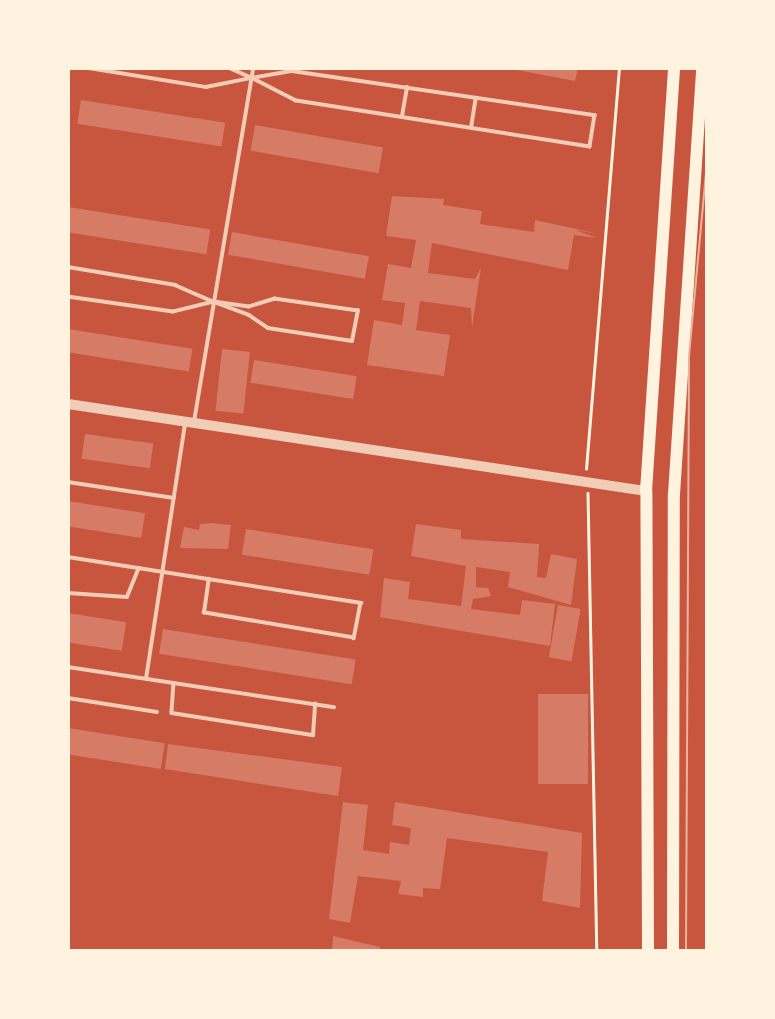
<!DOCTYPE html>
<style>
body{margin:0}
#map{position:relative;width:775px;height:1019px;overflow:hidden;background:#c8553d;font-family:"Sofia Sans Condensed",sans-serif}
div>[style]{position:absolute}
.building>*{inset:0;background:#d67c66;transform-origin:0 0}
.path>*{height:2.5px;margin:-1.25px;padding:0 1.25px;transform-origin:1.25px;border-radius:1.25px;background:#fff3e0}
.service>*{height:3.5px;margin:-1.75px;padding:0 1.75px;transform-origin:1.75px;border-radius:1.75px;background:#f1ccb7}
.tertiary>*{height:10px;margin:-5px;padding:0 5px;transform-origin:5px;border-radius:5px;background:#f1ccb7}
.primary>*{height:12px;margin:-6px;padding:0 6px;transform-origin:6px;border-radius:6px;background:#fff3e0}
.tram>*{height:2px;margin:-1px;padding:0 1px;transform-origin:1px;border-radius:1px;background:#e9b49f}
span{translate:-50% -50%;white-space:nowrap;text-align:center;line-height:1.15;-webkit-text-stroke:5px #fff3e0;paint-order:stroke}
.frame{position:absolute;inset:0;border:70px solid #fff3e0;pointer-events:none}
</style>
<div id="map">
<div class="building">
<div style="clip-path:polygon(507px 68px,578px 68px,575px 81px)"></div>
<div style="left:81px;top:100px;width:146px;height:24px;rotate:9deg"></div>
<div style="left:255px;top:125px;width:130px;height:26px;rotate:10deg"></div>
<div style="clip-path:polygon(392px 196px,444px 199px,443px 205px,482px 211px,480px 224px,534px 232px,535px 220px,599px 234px,575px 230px,597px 238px,574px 235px,568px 270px,432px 243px,428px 273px,475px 279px,481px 268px,472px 327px,471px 308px,420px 301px,416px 330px,450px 335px,444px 376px,367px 365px,374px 320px,402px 325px,405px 303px,382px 300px,388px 264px,411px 268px,416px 240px,386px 236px)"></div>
<div style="left:68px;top:207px;width:144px;height:25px;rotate:9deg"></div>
<div style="left:232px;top:232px;width:139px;height:23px;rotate:10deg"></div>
<div style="left:68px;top:329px;width:126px;height:23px;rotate:9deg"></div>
<div style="left:222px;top:349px;width:28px;height:62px;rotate:6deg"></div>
<div style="left:254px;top:360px;width:104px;height:23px;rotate:9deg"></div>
<div style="left:85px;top:434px;width:69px;height:25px;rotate:8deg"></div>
<div style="left:68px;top:501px;width:78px;height:25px;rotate:9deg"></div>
<div style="clip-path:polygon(212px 523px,231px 525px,228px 549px,180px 548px,184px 527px,199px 530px,200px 524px)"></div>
<div style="clip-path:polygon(416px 524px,461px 530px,461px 539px,539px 544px,537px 577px,546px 578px,551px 554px,577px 559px,571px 605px,508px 587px,510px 572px,476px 567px,476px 587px,488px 588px,491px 596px,473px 599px,471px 609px,520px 615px,522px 600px,555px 604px,550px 646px,380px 617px,384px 578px,410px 582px,408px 599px,461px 606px,466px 566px,411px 556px)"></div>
<div style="left:246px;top:529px;width:129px;height:26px;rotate:9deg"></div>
<div style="left:558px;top:605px;width:23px;height:53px;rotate:10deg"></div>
<div style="left:68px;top:613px;width:59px;height:29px;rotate:9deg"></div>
<div style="left:163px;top:629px;width:195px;height:25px;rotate:9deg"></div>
<div style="left:538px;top:694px;width:50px;height:90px"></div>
<div style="left:68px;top:728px;width:98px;height:26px;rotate:9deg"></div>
<div style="clip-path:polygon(168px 744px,342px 767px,338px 796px,165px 769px)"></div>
<div style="clip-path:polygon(343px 802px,368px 805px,363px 850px,389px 854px,390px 842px,409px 845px,411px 828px,392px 825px,395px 802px,582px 833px,580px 908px,542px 901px,548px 852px,447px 838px,440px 889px,423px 888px,423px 897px,398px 894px,401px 881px,358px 876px,350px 923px,329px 919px)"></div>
<div style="clip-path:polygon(333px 936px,380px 947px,380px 951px,332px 951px)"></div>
</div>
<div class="path">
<div style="left:586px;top:469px;width:402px;rotate:-85.3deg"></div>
<div style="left:588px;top:493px;width:458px;rotate:88.9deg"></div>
</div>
<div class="service">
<div style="left:89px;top:68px;width:119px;rotate:9.2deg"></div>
<div style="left:206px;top:87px;width:46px;rotate:-11.3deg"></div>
<div style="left:251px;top:78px;width:42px;rotate:-9.7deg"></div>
<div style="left:292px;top:71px;width:306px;rotate:8.3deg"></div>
<div style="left:595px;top:115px;width:32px;rotate:99deg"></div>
<div style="left:590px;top:147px;width:298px;rotate:-171.1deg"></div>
<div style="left:296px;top:101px;width:51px;rotate:-152.9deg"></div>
<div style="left:251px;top:78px;width:24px;rotate:-156deg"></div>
<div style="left:402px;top:116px;width:29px;rotate:-80deg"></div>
<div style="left:471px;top:128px;width:30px;rotate:-81deg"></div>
<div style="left:68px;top:267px;width:109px;rotate:9.5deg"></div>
<div style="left:175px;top:285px;width:43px;rotate:23.6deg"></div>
<div style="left:214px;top:302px;width:37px;rotate:20deg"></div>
<div style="left:249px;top:315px;width:23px;rotate:34deg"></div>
<div style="left:268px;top:328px;width:85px;rotate:8.8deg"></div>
<div style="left:352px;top:341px;width:31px;rotate:-79deg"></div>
<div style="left:358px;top:311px;width:84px;rotate:-171.8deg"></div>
<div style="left:275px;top:299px;width:27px;rotate:163deg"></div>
<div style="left:249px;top:307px;width:35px;rotate:-172deg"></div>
<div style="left:214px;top:302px;width:42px;rotate:166.3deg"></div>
<div style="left:173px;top:312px;width:106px;rotate:-171.9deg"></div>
<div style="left:194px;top:422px;width:359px;rotate:-80.5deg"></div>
<div style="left:68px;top:482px;width:107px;rotate:8.6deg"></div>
<div style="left:68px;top:557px;width:297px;rotate:8.9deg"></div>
<div style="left:361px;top:603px;width:36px;rotate:101deg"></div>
<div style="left:354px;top:638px;width:152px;rotate:-170.5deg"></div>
<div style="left:204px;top:613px;width:34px;rotate:-82deg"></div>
<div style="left:68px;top:593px;width:59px;rotate:3.9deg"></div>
<div style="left:127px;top:597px;width:31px;rotate:-68deg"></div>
<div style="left:68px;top:667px;width:269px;rotate:8.6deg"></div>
<div style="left:146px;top:679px;width:257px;rotate:-81.3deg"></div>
<div style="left:174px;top:683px;width:30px;rotate:94deg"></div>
<div style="left:172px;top:713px;width:143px;rotate:8.9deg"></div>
<div style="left:313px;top:735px;width:31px;rotate:-86deg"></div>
<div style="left:68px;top:698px;width:90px;rotate:8.9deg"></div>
</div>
<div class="tertiary">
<div style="left:68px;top:404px;width:585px;rotate:8.56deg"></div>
</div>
<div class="primary">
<div style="left:648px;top:951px;width:460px;rotate:-90.2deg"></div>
<div style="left:646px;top:491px;width:424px;rotate:-86.2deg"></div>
<div style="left:673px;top:951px;width:457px;rotate:-89.9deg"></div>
<div style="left:674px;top:494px;width:427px;rotate:-86.2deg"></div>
</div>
<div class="tram">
<div style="left:686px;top:951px;width:595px;rotate:-89.71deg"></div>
<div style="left:689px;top:356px;width:196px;rotate:-84.7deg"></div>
</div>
<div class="frame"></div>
</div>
